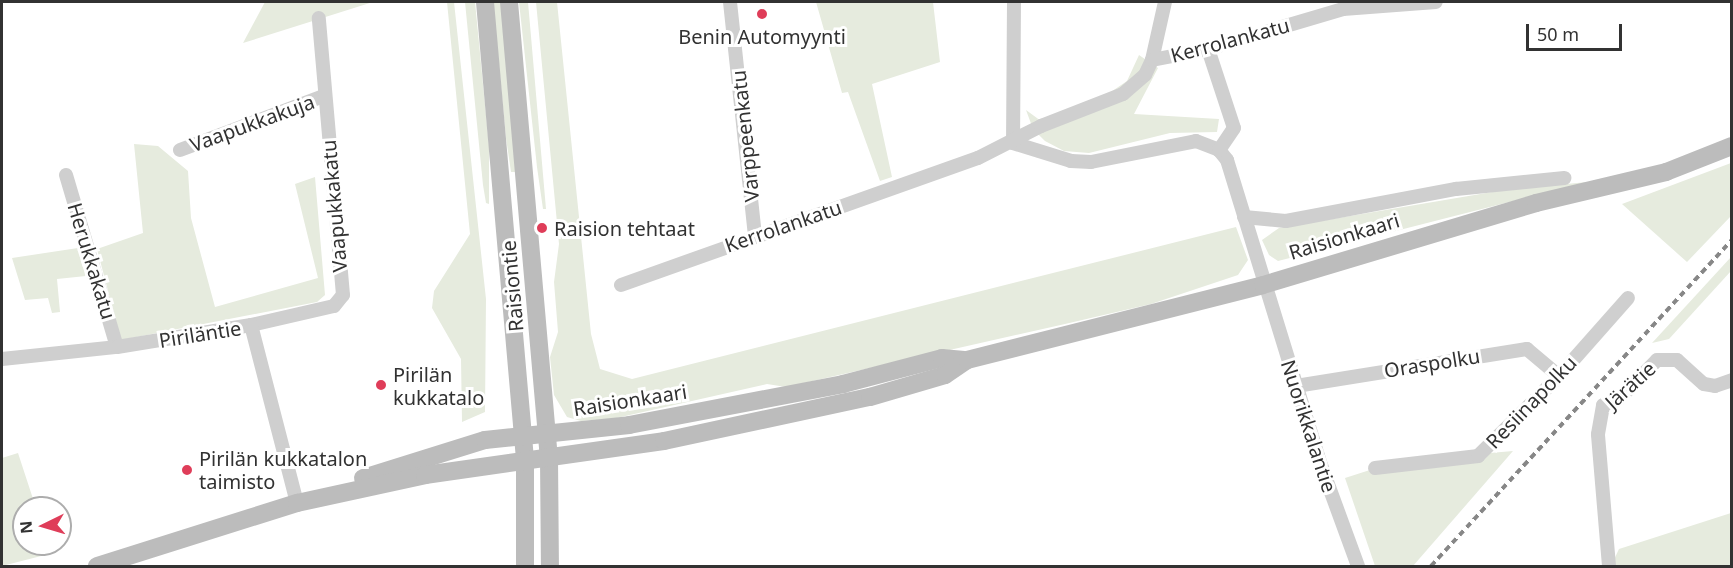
<!DOCTYPE html>
<meta charset="utf-8">
<style>
body{margin:0}
#map{position:relative;width:1733px;height:568px;overflow:hidden;background:#fff;font-family:"Noto Sans",sans-serif}
div>[style]{position:absolute}
.green>*{inset:0;background:#e6ebde}
.minor>*{height:14px;margin:-7px;padding:0 7px;transform-origin:7px;border-radius:7px;background:#cfcfcf}
.secondary>*{height:18px;margin:-9px;padding:0 9px;transform-origin:9px;border-radius:9px;background:#bcbcbc}
.rail>*{height:4px;margin-top:-2px;transform-origin:0;background:repeating-linear-gradient(90deg,#878787 0 6px,transparent 0 10.5px)}
.dots>*{width:16px;height:16px;translate:-50% -50%;box-sizing:border-box;border:3px solid #fff;border-radius:50%}
span{translate:-50% -50%;white-space:nowrap;text-align:center;line-height:1.15;-webkit-text-stroke:6px #fff;paint-order:stroke}
.poi-label{font-size:20px;color:#323232}
.left{translate:0 -50%;text-align:left}
.street-label{font-size:20px;color:#323232}
.frame{position:absolute;inset:0;border:3px solid #323232;pointer-events:none}
.north{position:absolute;left:12px;top:496px;width:60px;height:60px;box-sizing:border-box;background:#fff;border:2px solid #adadad;border-radius:50%;rotate:265deg;font-size:16px;font-weight:700;line-height:24px;text-align:center;color:#323232}
.north::after{content:'';display:block;margin:auto;width:21px;height:27px;background:#df3d59;clip-path:polygon(50% 0,100% 100%,50% 72%,0 100%)}
.scale{position:absolute;left:1526px;top:24px;width:96px;height:27px;box-sizing:border-box;border:3px solid #323232;border-top:0;padding-left:8px;font-size:18px;line-height:21px;white-space:nowrap;color:#323232;-webkit-text-stroke:4px #fff;paint-order:stroke}
</style>
<div id="map">
<div class="green">
<div style="clip-path:polygon(265px 2px,373px 2px,243px 43px)"></div>
<div style="clip-path:polygon(447px 2px,454px 2px,486px 299px,485px 412px,462px 422px,461px 359px,432px 308px,434px 291px,470px 234px)"></div>
<div style="clip-path:polygon(465px 2px,475px 2px,489px 146px,489px 204px,486px 203px,483px 185px)"></div>
<div style="clip-path:polygon(493px 2px,501px 2px,517px 172px,511px 172px,506px 138px)"></div>
<div style="clip-path:polygon(519px 2px,528px 2px,546px 209px,543px 209px,537px 167px)"></div>
<div style="clip-path:polygon(536px 2px,557px 2px,591px 334px,600px 369px,632px 379px,1236px 227px,1248px 260px,1238px 275px,1151px 304px,1065px 324px,786px 387px,767px 384px,612px 419px,581px 421px,567px 417px,554px 395px,550px 357px,558px 332px,554px 282px,559px 244px)"></div>
<div style="clip-path:polygon(816px 2px,933px 2px,940px 62px,872px 84px,892px 177px,880px 181px,848px 92px,842px 93px)"></div>
<div style="clip-path:polygon(1139px 55px,1158px 68px,1134px 114px,1219px 119px,1217px 132px,1170px 133px,1089px 153px,1064px 151px,1045px 141px,1033px 129px,1026px 110px,1041px 121px,1105px 96px,1127px 81px)"></div>
<div style="clip-path:polygon(134px 144px,158px 146px,188px 171px,191px 218px,215px 307px,318px 278px,295px 184px,315px 177px,325px 295px,317px 302px,121px 340px,97px 249px,143px 233px)"></div>
<div style="clip-path:polygon(1731px 163px,1731px 216px,1687px 262px,1622px 204px)"></div>
<div style="clip-path:polygon(1588px 182px,1278px 261px,1269px 255px,1262px 240px,1279px 228px,1510px 189px)"></div>
<div style="clip-path:polygon(78px 248px,86px 276px,57px 279px,60px 312px,52px 313px,48px 298px,25px 300px,12px 258px)"></div>
<div style="clip-path:polygon(1731px 257px,1731px 271px,1669px 339px,1652px 343px)"></div>
<div style="clip-path:polygon(1513px 451px,1413px 566px,1375px 566px,1345px 478px,1398px 461px)"></div>
<div style="clip-path:polygon(18px 453px,36px 508px,24px 508px,24px 544px,46px 544px,49px 554px,2px 566px,2px 458px)"></div>
<div style="clip-path:polygon(1731px 513px,1731px 566px,1611px 566px,1619px 549px)"></div>
</div>
<div class="minor">
<div style="left:730px;top:2px;width:234px;rotate:83.9deg"></div>
<div style="left:1014px;top:2px;width:141px;rotate:90.4deg"></div>
<div style="left:1013px;top:143px;width:61px;rotate:17.2deg"></div>
<div style="left:1071px;top:161px;width:20px;rotate:3deg"></div>
<div style="left:1091px;top:162px;width:107px;rotate:-11.3deg"></div>
<div style="left:1196px;top:141px;width:25px;rotate:21deg"></div>
<div style="left:1219px;top:150px;width:13px;rotate:51deg"></div>
<div style="left:1227px;top:160px;width:319px;rotate:72.9deg"></div>
<div style="left:1321px;top:465px;width:108px;rotate:69.9deg"></div>
<div style="left:1208px;top:49px;width:83px;rotate:71.8deg"></div>
<div style="left:1234px;top:128px;width:27px;rotate:124deg"></div>
<div style="left:1152px;top:60px;width:59px;rotate:-77.4deg"></div>
<div style="left:180px;top:150px;width:154px;rotate:-20.6deg"></div>
<div style="left:66px;top:175px;width:179px;rotate:73.5deg"></div>
<div style="left:1244px;top:217px;width:42px;rotate:5.4deg"></div>
<div style="left:1286px;top:221px;width:173px;rotate:-10.7deg"></div>
<div style="left:1456px;top:189px;width:109px;rotate:-5.8deg"></div>
<div style="left:621px;top:285px;width:379px;rotate:-19.6deg"></div>
<div style="left:978px;top:158px;width:71px;rotate:-26.9deg"></div>
<div style="left:1041px;top:126px;width:88px;rotate:-21.3deg"></div>
<div style="left:1123px;top:94px;width:29px;rotate:-41deg"></div>
<div style="left:1145px;top:75px;width:17px;rotate:-65deg"></div>
<div style="left:1152px;top:60px;width:57px;rotate:-11.1deg"></div>
<div style="left:1208px;top:49px;width:141px;rotate:-16.5deg"></div>
<div style="left:1343px;top:9px;width:93px;rotate:-4.3deg"></div>
<div style="left:251px;top:325px;width:85px;rotate:-12.9deg"></div>
<div style="left:334px;top:306px;width:14px;rotate:-51deg"></div>
<div style="left:343px;top:295px;width:278px;rotate:-95deg"></div>
<div style="left:2px;top:359px;width:116px;rotate:-6deg"></div>
<div style="left:117px;top:347px;width:136px;rotate:-9.3deg"></div>
<div style="left:251px;top:325px;width:184px;rotate:75.5deg"></div>
<div style="left:1296px;top:386px;width:234px;rotate:-9.1deg"></div>
<div style="left:1527px;top:349px;width:42px;rotate:40.2deg"></div>
<div style="left:1375px;top:468px;width:104px;rotate:-6.6deg"></div>
<div style="left:1478px;top:456px;width:114px;rotate:-44.6deg"></div>
<div style="left:1559px;top:376px;width:104px;rotate:-48.5deg"></div>
<div style="left:1609px;top:566px;width:132px;rotate:-94.8deg"></div>
<div style="left:1598px;top:434px;width:29px;rotate:-80deg"></div>
<div style="left:1603px;top:405px;width:17px;rotate:-21deg"></div>
<div style="left:1619px;top:399px;width:54px;rotate:-45.7deg"></div>
<div style="left:1657px;top:360px;width:20px"></div>
<div style="left:1677px;top:360px;width:36px;rotate:42deg"></div>
<div style="left:1704px;top:384px;width:11px;rotate:10deg"></div>
<div style="left:1715px;top:386px;width:18px;rotate:-19deg"></div>
</div>
<div class="secondary">
<div style="left:485px;top:2px;width:460px;rotate:85deg"></div>
<div style="left:525px;top:460px;width:106px;rotate:90deg"></div>
<div style="left:509px;top:2px;width:458px;rotate:85deg"></div>
<div style="left:549px;top:458px;width:108px;rotate:89.5deg"></div>
<div style="left:363px;top:478px;width:128px;rotate:-17.3deg"></div>
<div style="left:485px;top:440px;width:145px;rotate:-5.9deg"></div>
<div style="left:629px;top:425px;width:218px;rotate:-10.8deg"></div>
<div style="left:843px;top:384px;width:102px;rotate:-14.7deg"></div>
<div style="left:942px;top:358px;width:25px;rotate:5deg"></div>
<div style="left:97px;top:566px;width:210px;rotate:-17.5deg"></div>
<div style="left:297px;top:503px;width:131px;rotate:-12.3deg"></div>
<div style="left:425px;top:475px;width:241px;rotate:-8.1deg"></div>
<div style="left:664px;top:441px;width:211px;rotate:-12.1deg"></div>
<div style="left:870px;top:397px;width:78px;rotate:-16.3deg"></div>
<div style="left:945px;top:375px;width:27px;rotate:-34deg"></div>
<div style="left:967px;top:360px;width:305px;rotate:-14.2deg"></div>
<div style="left:1263px;top:285px;width:285px;rotate:-16.7deg"></div>
<div style="left:1536px;top:203px;width:134px;rotate:-13.4deg"></div>
<div style="left:1666px;top:172px;width:71px;rotate:-21.5deg"></div>
</div>
<div class="rail">
<div style="left:1431px;top:566px;width:444px;rotate:-47.3deg"></div>
</div>
<div class="dots">
<div style="left:762px;top:14px;background:#df3d59"></div>
<div style="left:542px;top:228px;background:#df3d59"></div>
<div style="left:381px;top:385px;background:#df3d59"></div>
<div style="left:187px;top:470px;background:#df3d59"></div>
</div>
<div class="poi-label">
<span style="left:762px;top:36px">Benin Automyynti</span>
<span class="left" style="left:554px;top:228px">Raision tehtaat</span>
<span class="left" style="left:393px;top:386px">Pirilän<br>kukkatalo</span>
<span class="left" style="left:199px;top:470px">Pirilän kukkatalon<br>taimisto</span>
</div>
<div class="street-label">
<span style="left:1230px;top:40px;rotate:-15deg">Kerrolankatu</span>
<span style="left:252px;top:123px;rotate:-20deg">Vaapukkakuja</span>
<span style="left:745px;top:136px;rotate:-96deg">Varppeenkatu</span>
<span style="left:334px;top:206px;rotate:-95deg">Vaapukkakatu</span>
<span style="left:783px;top:226px;rotate:-19deg">Kerrolankatu</span>
<span style="left:1344px;top:236px;rotate:-17deg">Raisionkaari</span>
<span style="left:92px;top:261px;rotate:73deg">Herukkakatu</span>
<span style="left:512px;top:286px;rotate:-95deg">Raisiontie</span>
<span style="left:200px;top:334px;rotate:-9deg">Piriläntie</span>
<span style="left:1432px;top:363px;rotate:-9deg">Oraspolku</span>
<span style="left:1630px;top:385px;rotate:-42deg">Järätie</span>
<span style="left:630px;top:400px;rotate:-9deg">Raisionkaari</span>
<span style="left:1531px;top:402px;rotate:-46deg">Resiinapolku</span>
<span style="left:1309px;top:426px;rotate:72deg">Nuorikkalantie</span>
</div>
<div class="frame"></div>
<div class="north">N</div>
<div class="scale">50 m</div>
</div>
